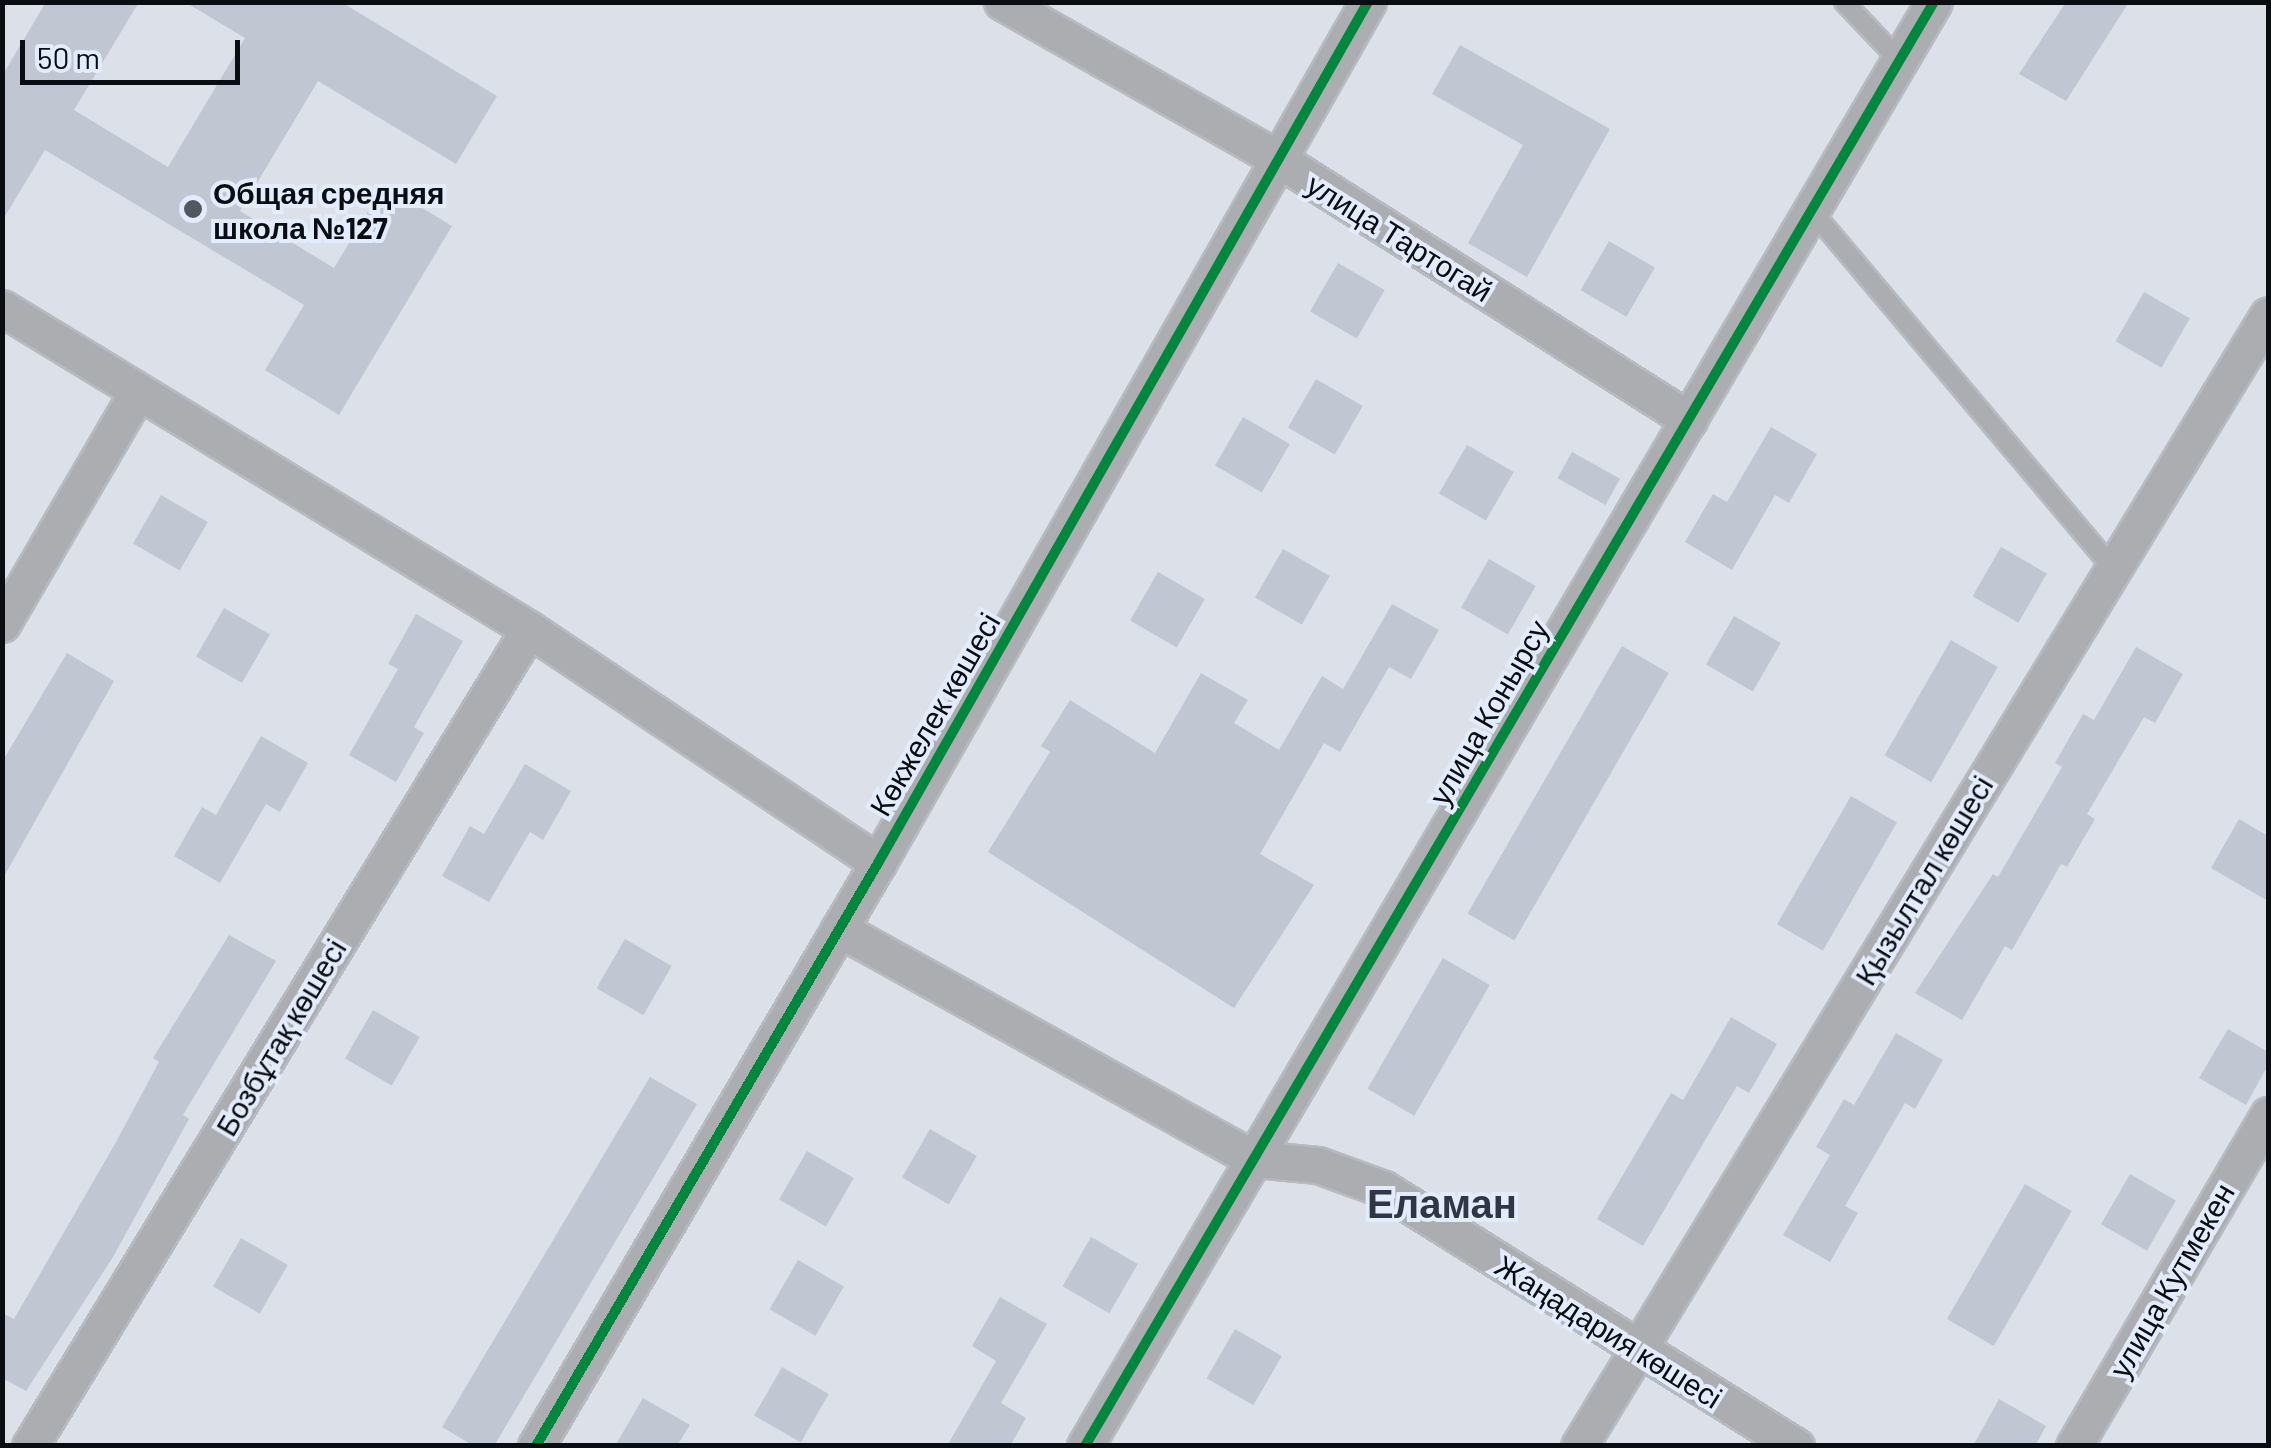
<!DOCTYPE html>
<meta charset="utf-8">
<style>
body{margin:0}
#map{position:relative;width:2271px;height:1448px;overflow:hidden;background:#dce0e9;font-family:Barlow,sans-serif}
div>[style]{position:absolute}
.building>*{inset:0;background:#c0c7d3;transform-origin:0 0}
.roads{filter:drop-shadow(2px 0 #b7bbc1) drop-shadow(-2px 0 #b7bbc1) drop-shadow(0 2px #b7bbc1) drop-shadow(0 -2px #b7bbc1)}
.lane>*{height:18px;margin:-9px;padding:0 9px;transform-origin:9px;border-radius:9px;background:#abadb0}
.street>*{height:35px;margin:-17.5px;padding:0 17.5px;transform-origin:17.5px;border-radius:17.5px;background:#abadb0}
.cycleway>*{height:10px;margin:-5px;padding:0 5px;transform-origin:5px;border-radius:5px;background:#00873e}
.dots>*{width:28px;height:28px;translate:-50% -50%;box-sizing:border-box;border:5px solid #e3ecfc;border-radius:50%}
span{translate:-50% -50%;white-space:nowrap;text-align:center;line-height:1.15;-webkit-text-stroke:8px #e3ecfc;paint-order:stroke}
.poi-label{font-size:30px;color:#0a0d12;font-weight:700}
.left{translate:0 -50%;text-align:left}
.street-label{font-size:30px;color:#0a0d12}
.district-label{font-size:40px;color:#303744;font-weight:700}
.frame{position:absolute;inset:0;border:5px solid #0a0d12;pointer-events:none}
.scale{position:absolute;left:20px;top:40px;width:220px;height:45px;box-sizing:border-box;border:5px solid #0a0d12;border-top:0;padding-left:12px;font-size:30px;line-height:35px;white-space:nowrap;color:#0a0d12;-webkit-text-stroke:8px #e3ecfc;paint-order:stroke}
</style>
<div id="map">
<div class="building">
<div style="clip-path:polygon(46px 2px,139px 2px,74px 110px,168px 167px,245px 38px,185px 2px,341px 2px,497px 96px,456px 164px,318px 81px,240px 211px,334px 268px,384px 185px,452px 226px,339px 415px,265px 370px,304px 305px,45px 150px,2px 221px,2px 76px)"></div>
<div style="clip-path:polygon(2066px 2px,2129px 2px,2066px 101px,2019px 74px)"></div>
<div style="clip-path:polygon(1460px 45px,1610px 129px,1527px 277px,1468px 243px,1523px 145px,1432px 94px)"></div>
<div style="left:1609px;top:241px;width:53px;height:57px;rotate:30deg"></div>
<div style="left:1338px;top:263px;width:54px;height:56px;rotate:30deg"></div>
<div style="left:2144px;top:292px;width:53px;height:57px;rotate:30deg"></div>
<div style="left:1316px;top:379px;width:54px;height:56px;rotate:30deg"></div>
<div style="left:1243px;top:417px;width:54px;height:56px;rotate:30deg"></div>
<div style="clip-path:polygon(1771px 427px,1817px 454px,1789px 503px,1775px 495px,1732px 570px,1685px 542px,1713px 494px,1727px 502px)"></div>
<div style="left:1467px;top:445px;width:54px;height:56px;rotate:30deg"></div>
<div style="left:1572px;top:452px;width:55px;height:30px;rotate:29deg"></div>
<div style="left:161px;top:495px;width:54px;height:56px;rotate:30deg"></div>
<div style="left:2001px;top:547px;width:53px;height:57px;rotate:30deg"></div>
<div style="left:1283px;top:549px;width:54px;height:56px;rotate:30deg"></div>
<div style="left:1489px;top:559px;width:54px;height:56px;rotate:30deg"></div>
<div style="left:1158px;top:572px;width:54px;height:56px;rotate:30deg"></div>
<div style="clip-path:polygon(1392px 604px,1439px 630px,1411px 679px,1389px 667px,1340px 752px,1324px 743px,1260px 854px,1314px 885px,1234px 1008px,988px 852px,1050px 752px,1041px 746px,1070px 700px,1155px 753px,1201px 673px,1248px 700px,1234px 723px,1279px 750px,1322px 676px,1343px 689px)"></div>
<div style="left:224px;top:608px;width:53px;height:56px;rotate:30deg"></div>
<div style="clip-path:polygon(416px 614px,463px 641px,414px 727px,424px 733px,396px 782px,349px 755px,398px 669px,388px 664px)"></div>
<div style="left:1734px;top:616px;width:54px;height:56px;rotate:30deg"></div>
<div style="left:1951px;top:640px;width:54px;height:133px;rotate:30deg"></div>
<div style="left:1622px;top:646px;width:54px;height:309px;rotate:30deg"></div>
<div style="clip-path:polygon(2136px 647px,2183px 674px,2155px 723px,2144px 717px,2087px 814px,2095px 819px,2067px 867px,2061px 864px,2012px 950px,2005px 946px,1962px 1020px,1915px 993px,1993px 874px,1998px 877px,2062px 767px,2055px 763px,2083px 714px,2094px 720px)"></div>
<div style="clip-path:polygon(67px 653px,114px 681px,2px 880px,2px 762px)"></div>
<div style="clip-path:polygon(261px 736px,308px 763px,280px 812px,266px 804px,220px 883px,174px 856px,202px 807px,216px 815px)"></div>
<div style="clip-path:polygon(525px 764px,571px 791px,543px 840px,530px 832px,489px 902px,442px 876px,470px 826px,484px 834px)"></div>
<div style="left:1851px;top:796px;width:53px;height:148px;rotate:30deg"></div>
<div style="clip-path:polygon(2239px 819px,2268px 836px,2268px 901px,2211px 868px)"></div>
<div style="clip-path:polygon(229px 935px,276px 961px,183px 1115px,189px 1119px,113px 1257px,26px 1391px,2px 1378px,2px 1313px,14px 1319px,116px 1142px,159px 1062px,153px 1058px)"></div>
<div style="left:625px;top:939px;width:54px;height:57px;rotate:30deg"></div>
<div style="left:1443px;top:958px;width:54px;height:151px;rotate:30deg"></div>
<div style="left:373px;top:1010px;width:54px;height:56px;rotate:30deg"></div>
<div style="clip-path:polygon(1731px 1017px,1777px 1044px,1749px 1093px,1737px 1086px,1643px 1246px,1597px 1219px,1671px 1093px,1683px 1100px)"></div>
<div style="clip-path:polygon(2228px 1029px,2268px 1052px,2268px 1065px,2246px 1105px,2199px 1078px)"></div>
<div style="clip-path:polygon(1896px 1033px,1943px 1060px,1915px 1109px,1905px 1103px,1845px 1206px,1858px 1213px,1830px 1262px,1783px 1235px,1830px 1155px,1816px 1147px,1844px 1099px,1854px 1105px)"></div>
<div style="clip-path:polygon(650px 1077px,697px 1104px,494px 1446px,474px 1446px,442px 1427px)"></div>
<div style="left:930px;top:1129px;width:54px;height:56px;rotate:30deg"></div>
<div style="left:807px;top:1151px;width:54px;height:56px;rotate:30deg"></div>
<div style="left:2130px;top:1174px;width:53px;height:58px;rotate:30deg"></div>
<div style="left:2025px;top:1184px;width:54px;height:156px;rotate:30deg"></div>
<div style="left:1091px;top:1237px;width:54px;height:57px;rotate:30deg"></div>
<div style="left:241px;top:1238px;width:54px;height:56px;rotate:30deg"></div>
<div style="left:798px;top:1260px;width:53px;height:57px;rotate:30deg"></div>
<div style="clip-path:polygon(1000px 1297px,1047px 1324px,1001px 1403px,1026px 1418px,1010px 1446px,947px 1446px,996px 1361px,972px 1346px)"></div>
<div style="left:1235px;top:1329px;width:54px;height:57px;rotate:30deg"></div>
<div style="left:782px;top:1367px;width:54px;height:56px;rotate:30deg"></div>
<div style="clip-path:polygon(643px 1398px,690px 1425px,677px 1446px,615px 1446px)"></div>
<div style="clip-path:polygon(1999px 1399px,2046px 1426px,2035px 1446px,1973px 1446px)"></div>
</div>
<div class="roads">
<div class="lane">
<div style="left:1844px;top:2px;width:81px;rotate:46.5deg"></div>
<div style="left:1812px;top:211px;width:467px;rotate:49.9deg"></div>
</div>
<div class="street">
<div style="left:1002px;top:2px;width:318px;rotate:29.6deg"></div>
<div style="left:1278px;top:159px;width:487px;rotate:32.4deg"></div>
<div style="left:2px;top:308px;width:617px;rotate:31.35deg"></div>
<div style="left:529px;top:629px;width:420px;rotate:33.8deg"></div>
<div style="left:2px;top:624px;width:268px;rotate:-59.7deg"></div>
<div style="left:839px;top:929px;width:474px;rotate:29deg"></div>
<div style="left:1254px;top:1159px;width:64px;rotate:5.4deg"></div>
<div style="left:1318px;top:1165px;width:70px;rotate:20deg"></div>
<div style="left:1384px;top:1189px;width:486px;rotate:32deg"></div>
<div style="left:30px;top:1446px;width:957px;rotate:-58.58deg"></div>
<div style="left:536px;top:1446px;width:676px;rotate:-59.6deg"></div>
<div style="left:878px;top:863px;width:991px;rotate:-60.36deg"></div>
<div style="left:1085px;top:1446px;width:1675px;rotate:-59.55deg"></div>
<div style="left:1579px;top:1446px;width:1324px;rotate:-58.65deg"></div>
<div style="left:2074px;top:1446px;width:384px;rotate:-59.6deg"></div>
</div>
</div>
<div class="cycleway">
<div style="left:536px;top:1446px;width:676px;rotate:-59.6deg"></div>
<div style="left:878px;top:863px;width:991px;rotate:-60.36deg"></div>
<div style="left:1085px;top:1446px;width:1675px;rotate:-59.55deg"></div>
</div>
<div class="dots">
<div style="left:193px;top:209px;background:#54575d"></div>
</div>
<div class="poi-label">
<span class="left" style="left:213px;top:209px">Общая средняя<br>школа №127</span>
</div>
<div class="street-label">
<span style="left:1400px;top:237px;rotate:32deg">улица Тартогай</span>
<span style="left:1488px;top:712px;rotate:-60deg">улица Конырсу</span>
<span style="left:934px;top:714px;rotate:-60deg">Көкжелек көшесі</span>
<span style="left:1923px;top:880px;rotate:-59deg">Қызылтал көшесі</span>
<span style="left:280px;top:1037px;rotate:-59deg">Бозбұтақ көшесі</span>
<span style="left:2171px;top:1280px;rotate:-60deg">улица Кутмекен</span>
<span style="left:1609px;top:1331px;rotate:32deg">Жаңадария көшесі</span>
</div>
<div class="district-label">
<span style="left:1442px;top:1202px">Еламан</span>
</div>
<div class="frame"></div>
<div class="scale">50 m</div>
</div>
